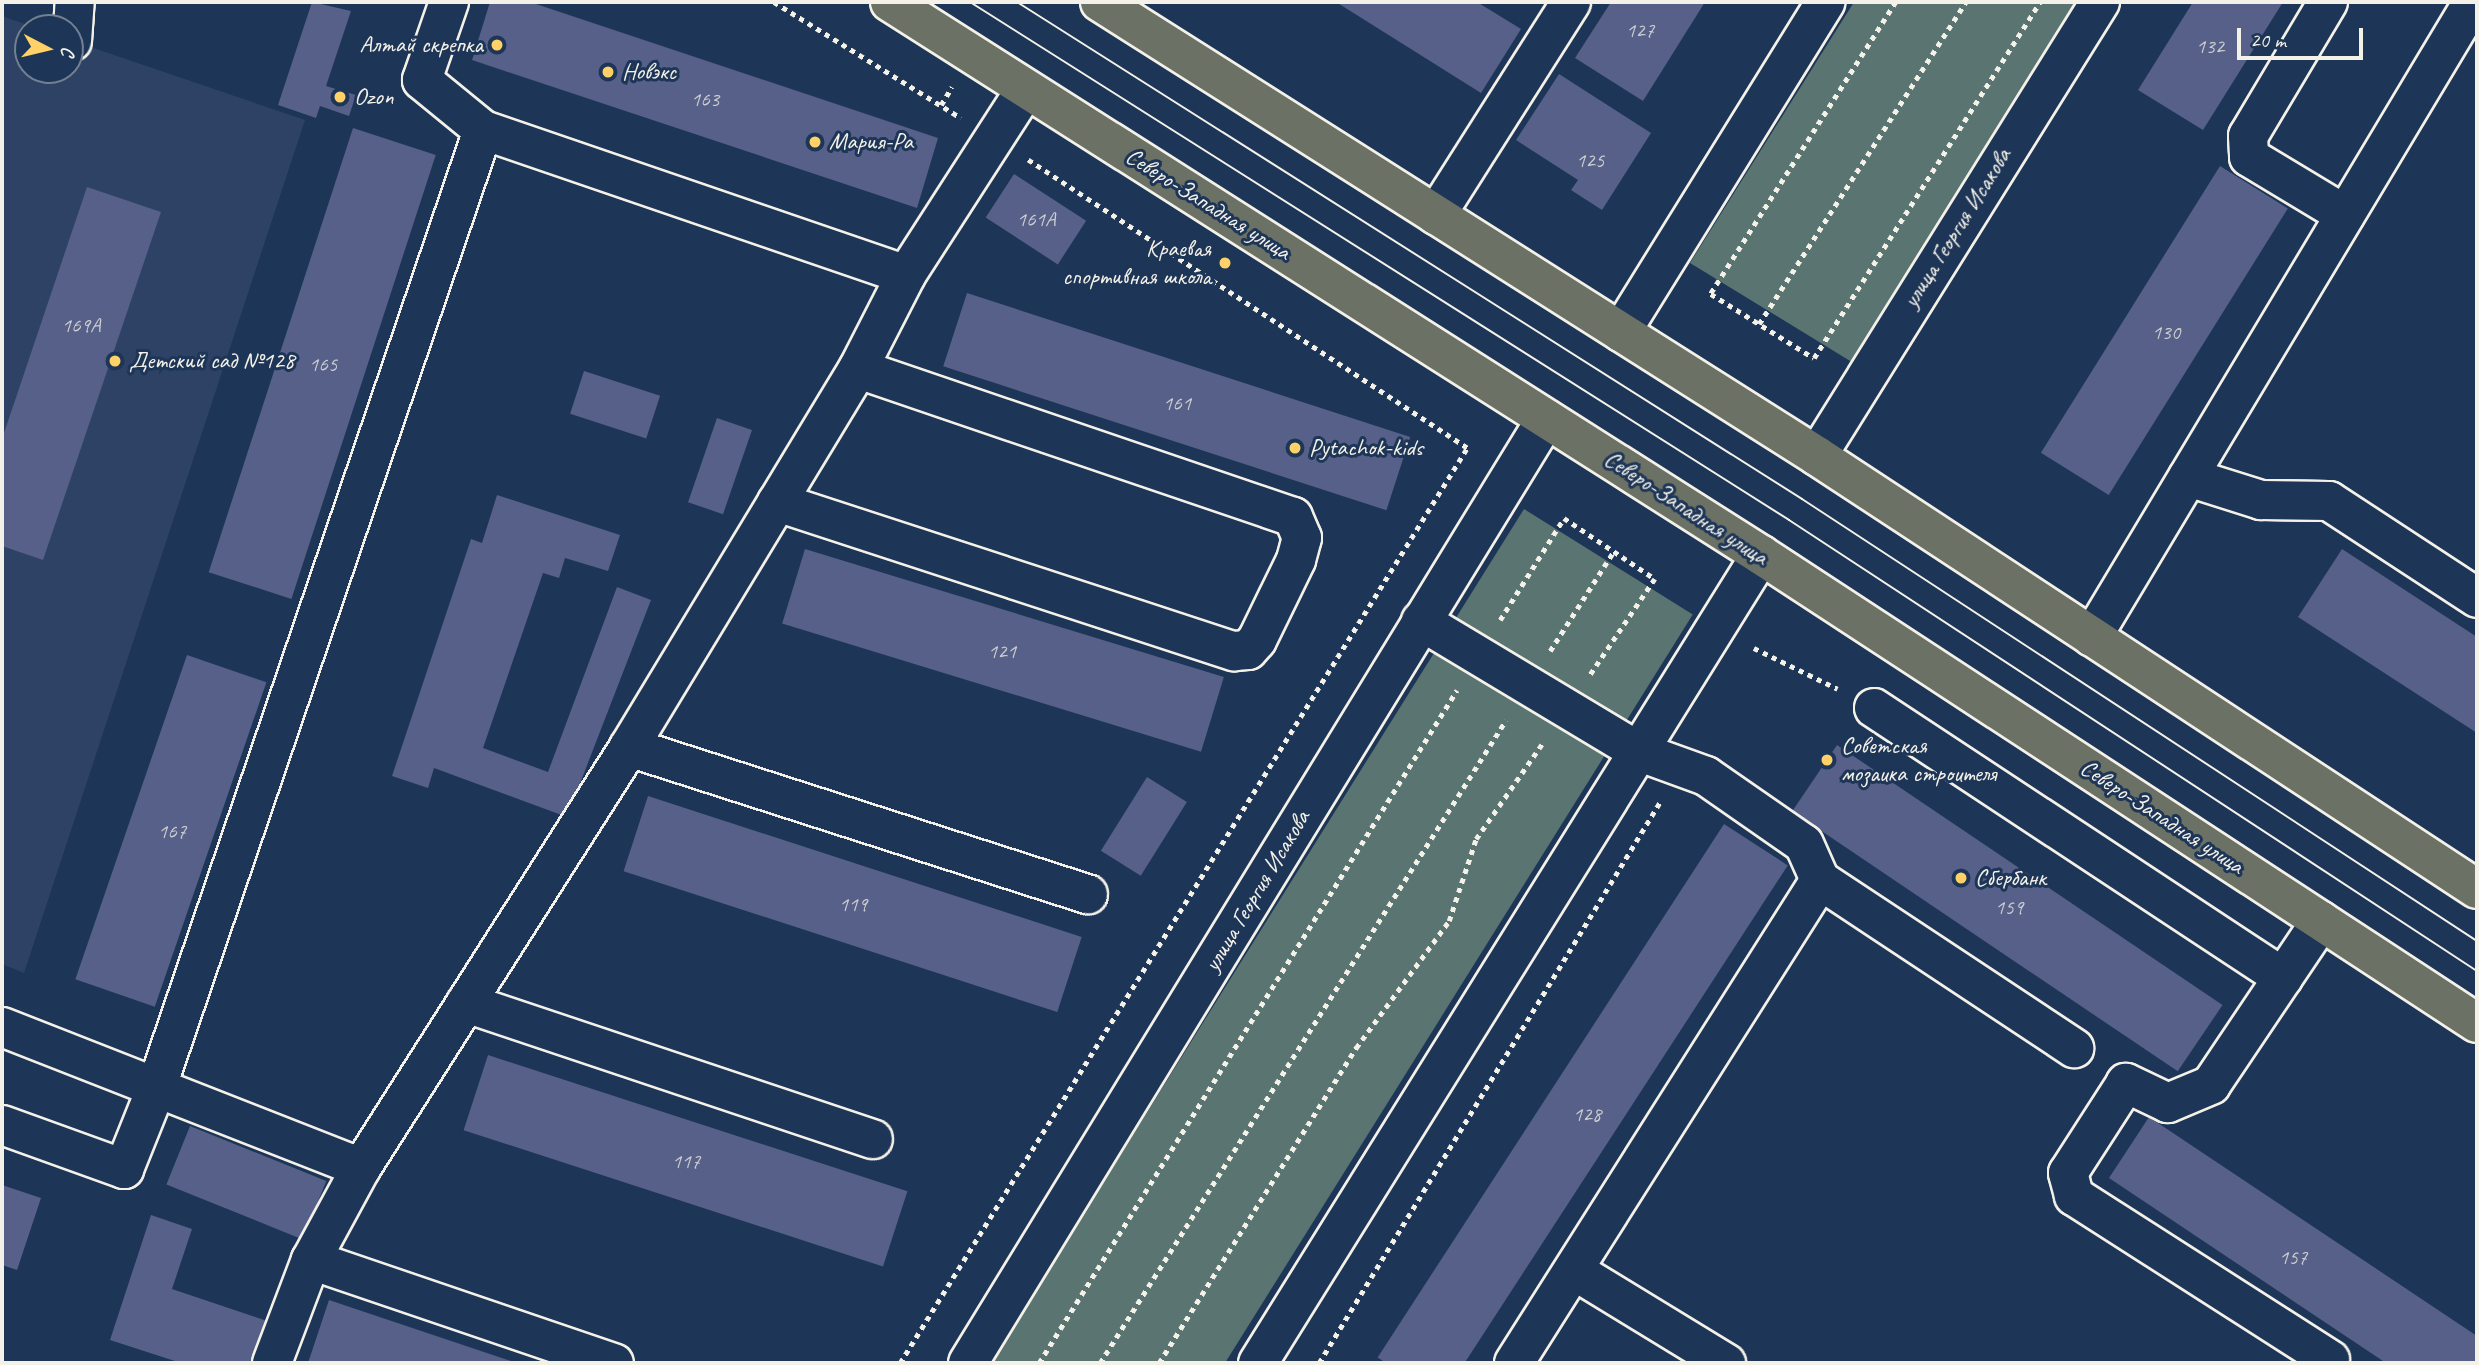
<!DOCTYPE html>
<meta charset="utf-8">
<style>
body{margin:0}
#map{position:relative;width:2479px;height:1365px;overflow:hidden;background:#1d3557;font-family:Caveat,sans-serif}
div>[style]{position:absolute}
.built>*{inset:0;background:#2e4266}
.green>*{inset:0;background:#597471;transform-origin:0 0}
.building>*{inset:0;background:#566088;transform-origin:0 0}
.path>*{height:4.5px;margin-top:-2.25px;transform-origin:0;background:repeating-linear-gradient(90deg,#f4f1e8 0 5px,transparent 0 10px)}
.roads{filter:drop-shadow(2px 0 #f4f1e8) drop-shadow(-2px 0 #f4f1e8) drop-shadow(0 2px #f4f1e8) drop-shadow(0 -2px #f4f1e8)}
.minor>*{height:38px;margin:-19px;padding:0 19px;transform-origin:19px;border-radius:19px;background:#1d3557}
.major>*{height:38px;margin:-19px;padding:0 19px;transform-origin:19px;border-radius:19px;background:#6b7165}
.tram>*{height:2px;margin:-1px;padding:0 1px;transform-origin:1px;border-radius:1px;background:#f4f1e8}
.dots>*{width:19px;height:19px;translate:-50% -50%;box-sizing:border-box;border:4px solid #1d3557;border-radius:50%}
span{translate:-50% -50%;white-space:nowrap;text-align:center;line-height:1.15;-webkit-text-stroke:6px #1d3557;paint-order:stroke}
.number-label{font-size:21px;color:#cccdd0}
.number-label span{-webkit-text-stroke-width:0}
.poi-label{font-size:24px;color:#f4f1e8}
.right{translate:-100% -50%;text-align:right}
.left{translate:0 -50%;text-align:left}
.street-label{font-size:24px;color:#f4f1e8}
.frame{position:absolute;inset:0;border:4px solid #f4f1e8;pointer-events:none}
.north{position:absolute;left:14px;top:14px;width:70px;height:70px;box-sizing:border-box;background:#1d3557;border:2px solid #738091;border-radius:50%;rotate:97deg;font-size:19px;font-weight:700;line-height:28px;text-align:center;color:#f4f1e8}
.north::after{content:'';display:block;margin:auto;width:24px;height:32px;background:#ffd166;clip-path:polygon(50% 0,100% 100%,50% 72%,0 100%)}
.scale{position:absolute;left:2237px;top:28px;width:126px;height:32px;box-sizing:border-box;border:4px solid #f4f1e8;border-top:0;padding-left:9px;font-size:21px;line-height:24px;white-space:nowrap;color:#f4f1e8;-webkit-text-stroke:5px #1d3557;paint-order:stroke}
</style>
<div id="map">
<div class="built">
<div style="clip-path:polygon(2px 16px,36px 28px,28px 28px,28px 70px,70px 70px,70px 40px,305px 120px,24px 973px,2px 964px)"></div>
</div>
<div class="green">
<div style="clip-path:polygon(1854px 2px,2081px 2px,1855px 364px,1690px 263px)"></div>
<div style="left:1524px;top:509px;width:199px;height:1007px;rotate:32deg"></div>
</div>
<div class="building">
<div style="clip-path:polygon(312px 2px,351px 11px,326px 86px,356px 95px,349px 116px,320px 106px,316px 118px,278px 105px)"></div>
<div style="clip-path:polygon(490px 2px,530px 2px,938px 138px,917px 208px,472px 60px)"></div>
<div style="clip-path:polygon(1336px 2px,1477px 2px,1521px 29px,1481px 93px)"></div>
<div style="clip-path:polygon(1611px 2px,1705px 2px,1643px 101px,1575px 58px)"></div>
<div style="clip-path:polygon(2193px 2px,2283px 2px,2203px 130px,2138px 90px)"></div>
<div style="clip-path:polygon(1559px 74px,1651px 133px,1602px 210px,1571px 190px,1578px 180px,1516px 140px)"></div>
<div style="left:353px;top:128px;width:87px;height:467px;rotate:18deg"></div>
<div style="left:2220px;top:166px;width:80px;height:338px;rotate:32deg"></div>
<div style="left:1014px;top:174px;width:86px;height:52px;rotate:33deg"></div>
<div style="clip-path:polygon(87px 187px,161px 212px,43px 560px,2px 546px,2px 439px)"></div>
<div style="left:967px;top:293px;width:466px;height:77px;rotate:18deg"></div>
<div style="left:584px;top:371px;width:80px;height:45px;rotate:18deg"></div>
<div style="left:717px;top:418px;width:37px;height:89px;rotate:19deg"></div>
<div style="clip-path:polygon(497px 495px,620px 535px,608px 571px,565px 558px,559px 578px,543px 573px,483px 748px,548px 772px,617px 587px,651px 600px,567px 817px,434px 768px,428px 788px,392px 776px,471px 539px,482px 543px)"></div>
<div style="left:805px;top:549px;width:438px;height:78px;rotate:17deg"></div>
<div style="clip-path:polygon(2342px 549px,2477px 637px,2477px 733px,2298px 617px)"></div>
<div style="left:187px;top:655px;width:84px;height:343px;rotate:19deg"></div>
<div style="left:1837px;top:745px;width:465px;height:80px;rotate:34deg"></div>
<div style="left:1147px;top:777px;width:47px;height:87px;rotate:32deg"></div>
<div style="left:648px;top:796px;width:456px;height:79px;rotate:18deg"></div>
<div style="left:1724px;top:824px;width:76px;height:636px;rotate:33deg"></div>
<div style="left:488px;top:1055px;width:441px;height:79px;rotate:18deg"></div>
<div style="clip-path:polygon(2149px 1117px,2477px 1336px,2477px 1363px,2386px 1363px,2109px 1178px)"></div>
<div style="left:190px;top:1126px;width:147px;height:63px;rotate:22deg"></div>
<div style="clip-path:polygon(2px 1185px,41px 1198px,17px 1270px,2px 1265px)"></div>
<div style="clip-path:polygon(151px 1215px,192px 1229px,172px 1289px,267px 1321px,253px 1363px,181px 1363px,110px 1340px)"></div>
<div style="clip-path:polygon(329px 1300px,517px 1363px,308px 1363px)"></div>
</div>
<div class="path">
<div style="left:774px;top:2px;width:220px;rotate:31.8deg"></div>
<div style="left:1896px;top:2px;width:346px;rotate:122.4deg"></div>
<div style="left:1711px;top:294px;width:121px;rotate:31.9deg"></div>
<div style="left:1814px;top:358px;width:422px;rotate:-57.6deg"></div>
<div style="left:941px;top:105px;width:21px;rotate:-59deg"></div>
<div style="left:1759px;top:324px;width:383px;rotate:-57.3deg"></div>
<div style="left:1500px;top:620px;width:120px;rotate:-57.9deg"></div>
<div style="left:1564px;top:518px;width:110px;rotate:33.8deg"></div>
<div style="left:1655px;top:579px;width:118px;rotate:124deg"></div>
<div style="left:1754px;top:648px;width:93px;rotate:26deg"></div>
<div style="left:1550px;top:651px;width:119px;rotate:-57.4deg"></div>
<div style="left:900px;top:1363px;width:1076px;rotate:-58.21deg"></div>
<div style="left:1467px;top:448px;width:525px;rotate:-146.73deg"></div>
<div style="left:1039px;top:1363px;width:792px;rotate:-58.16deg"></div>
<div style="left:1100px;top:1363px;width:760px;rotate:-57.73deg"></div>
<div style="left:1159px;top:1363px;width:372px;rotate:-58deg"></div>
<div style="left:1356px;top:1048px;width:157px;rotate:-53.8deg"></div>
<div style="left:1449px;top:921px;width:86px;rotate:-71.8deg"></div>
<div style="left:1476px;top:839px;width:119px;rotate:-55.2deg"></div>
<div style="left:1319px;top:1363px;width:657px;rotate:-58.71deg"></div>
</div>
<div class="roads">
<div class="minor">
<div style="left:2328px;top:2px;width:156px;rotate:120.8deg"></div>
<div style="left:2248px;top:136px;width:21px;rotate:87deg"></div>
<div style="left:2249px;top:157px;width:112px;rotate:31.1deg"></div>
<div style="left:72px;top:41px;width:39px;rotate:-86deg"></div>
<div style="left:483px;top:130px;width:447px;rotate:18.9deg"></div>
<div style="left:1436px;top:215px;width:252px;rotate:-57.6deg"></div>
<div style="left:1621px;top:332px;width:388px;rotate:-58.2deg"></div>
<div style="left:1817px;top:456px;width:535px;rotate:-58.06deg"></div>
<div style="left:2188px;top:477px;width:77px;rotate:17.5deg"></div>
<div style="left:2261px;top:500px;width:68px;rotate:0.8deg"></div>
<div style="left:2329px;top:501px;width:177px;rotate:33.2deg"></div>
<div style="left:777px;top:502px;width:481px;rotate:18.1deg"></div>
<div style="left:1234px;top:651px;width:14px;rotate:-4deg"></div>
<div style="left:1248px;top:650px;width:13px;rotate:-48deg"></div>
<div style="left:1257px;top:640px;width:89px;rotate:-64deg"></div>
<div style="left:1296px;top:560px;width:23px;rotate:-75deg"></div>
<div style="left:1302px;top:538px;width:23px;rotate:-113deg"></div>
<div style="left:1293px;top:517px;width:459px;rotate:-161.2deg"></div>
<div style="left:1421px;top:621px;width:252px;rotate:31deg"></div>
<div style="left:1637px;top:751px;width:73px;rotate:19.9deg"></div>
<div style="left:1706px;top:776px;width:119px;rotate:34.8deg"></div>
<div style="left:1804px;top:844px;width:39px;rotate:66deg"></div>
<div style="left:1820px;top:880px;width:305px;rotate:33.5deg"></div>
<div style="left:2092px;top:637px;width:741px;rotate:-59.04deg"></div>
<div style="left:1874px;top:708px;width:490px;rotate:33.4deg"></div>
<div style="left:629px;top:747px;width:482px;rotate:17.8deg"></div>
<div style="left:2321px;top:921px;width:197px;rotate:123.9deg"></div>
<div style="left:2211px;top:1085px;width:47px;rotate:157.3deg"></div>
<div style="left:2168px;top:1103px;width:47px;rotate:-154.5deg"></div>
<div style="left:2126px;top:1083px;width:107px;rotate:122.8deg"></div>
<div style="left:2068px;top:1173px;width:24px;rotate:75deg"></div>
<div style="left:2074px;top:1196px;width:304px;rotate:32.6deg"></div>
<div style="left:466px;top:1003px;width:429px;rotate:18.5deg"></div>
<div style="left:2px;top:1027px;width:386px;rotate:21.4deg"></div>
<div style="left:2px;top:1125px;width:130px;rotate:19.8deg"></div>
<div style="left:124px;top:1169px;width:86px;rotate:-68.2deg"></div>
<div style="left:156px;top:1089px;width:1013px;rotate:-71.17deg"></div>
<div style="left:483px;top:130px;width:79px;rotate:-140.7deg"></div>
<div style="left:422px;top:80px;width:83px;rotate:-70.9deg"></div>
<div style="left:311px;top:1260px;width:320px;rotate:18.8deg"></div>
<div style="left:1575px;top:1271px;width:177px;rotate:31.4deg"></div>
<div style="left:272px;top:1363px;width:110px;rotate:-69.3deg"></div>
<div style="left:311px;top:1260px;width:105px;rotate:-61.5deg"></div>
<div style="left:361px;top:1168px;width:499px;rotate:-57.5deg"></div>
<div style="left:629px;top:747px;width:442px;rotate:-58.8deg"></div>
<div style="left:858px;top:369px;width:106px;rotate:-62.9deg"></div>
<div style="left:906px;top:275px;width:221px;rotate:-57.2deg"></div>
<div style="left:968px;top:1363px;width:1107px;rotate:-58.52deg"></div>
<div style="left:1258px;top:1363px;width:952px;rotate:-58.1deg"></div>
<div style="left:1514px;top:1363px;width:572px;rotate:-57.64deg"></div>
</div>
<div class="major">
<div style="left:890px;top:2px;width:1032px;rotate:32.41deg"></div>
<div style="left:1761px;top:555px;width:855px;rotate:33.17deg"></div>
<div style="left:1100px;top:2px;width:849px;rotate:32.34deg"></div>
<div style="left:1817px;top:456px;width:789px;rotate:33.27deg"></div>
</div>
</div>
<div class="tram">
<div style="left:970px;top:2px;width:969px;rotate:32.31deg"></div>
<div style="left:1789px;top:520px;width:823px;rotate:33.25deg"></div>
<div style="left:1017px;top:2px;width:929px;rotate:32.34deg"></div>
<div style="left:1802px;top:499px;width:807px;rotate:33.22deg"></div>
</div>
<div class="dots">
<div style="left:497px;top:45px;background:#ffd166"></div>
<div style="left:608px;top:72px;background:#ffd166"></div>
<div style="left:340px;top:97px;background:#ffd166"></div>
<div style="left:815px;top:142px;background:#ffd166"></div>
<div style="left:1225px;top:263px;background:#ffd166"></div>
<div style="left:115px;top:361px;background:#ffd166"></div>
<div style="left:1295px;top:448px;background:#ffd166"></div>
<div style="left:1827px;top:760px;background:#ffd166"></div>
<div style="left:1961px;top:878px;background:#ffd166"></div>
</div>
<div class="number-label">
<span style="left:1640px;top:30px">127</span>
<span style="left:2210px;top:46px">132</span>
<span style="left:705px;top:99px">163</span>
<span style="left:1590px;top:160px">125</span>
<span style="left:1036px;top:219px">161А</span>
<span style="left:81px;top:325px">169А</span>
<span style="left:2166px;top:332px">130</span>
<span style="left:323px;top:364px">165</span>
<span style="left:1177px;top:403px">161</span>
<span style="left:1002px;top:651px">121</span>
<span style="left:172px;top:831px">167</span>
<span style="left:853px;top:904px">119</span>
<span style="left:2009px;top:907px">159</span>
<span style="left:1587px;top:1114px">128</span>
<span style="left:686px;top:1161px">117</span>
<span style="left:2293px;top:1257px">157</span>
</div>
<div class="poi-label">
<span class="right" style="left:483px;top:45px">Алтай скрепка</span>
<span class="left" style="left:622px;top:72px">Новэкс</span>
<span class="left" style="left:354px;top:97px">Ozon</span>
<span class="left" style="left:829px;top:142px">Мария-Ра</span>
<span class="right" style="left:1211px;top:263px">Краевая<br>спортивная школа</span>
<span class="left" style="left:129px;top:361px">Детский сад №128</span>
<span class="left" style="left:1309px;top:448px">Pytachok-kids</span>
<span class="left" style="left:1841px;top:760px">Советская<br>мозаика строителя</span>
<span class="left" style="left:1975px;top:878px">Сбербанк</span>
</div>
<div class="street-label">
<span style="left:1208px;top:204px;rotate:32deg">Северо-Западная улица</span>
<span style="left:1957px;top:228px;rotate:-58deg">улица Георгия Исакова</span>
<span style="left:1686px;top:508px;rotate:33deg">Северо-Западная улица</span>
<span style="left:2162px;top:817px;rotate:33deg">Северо-Западная улица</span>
<span style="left:1257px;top:891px;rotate:-59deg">улица Георгия Исакова</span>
</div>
<div class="frame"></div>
<div class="north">С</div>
<div class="scale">20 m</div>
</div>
